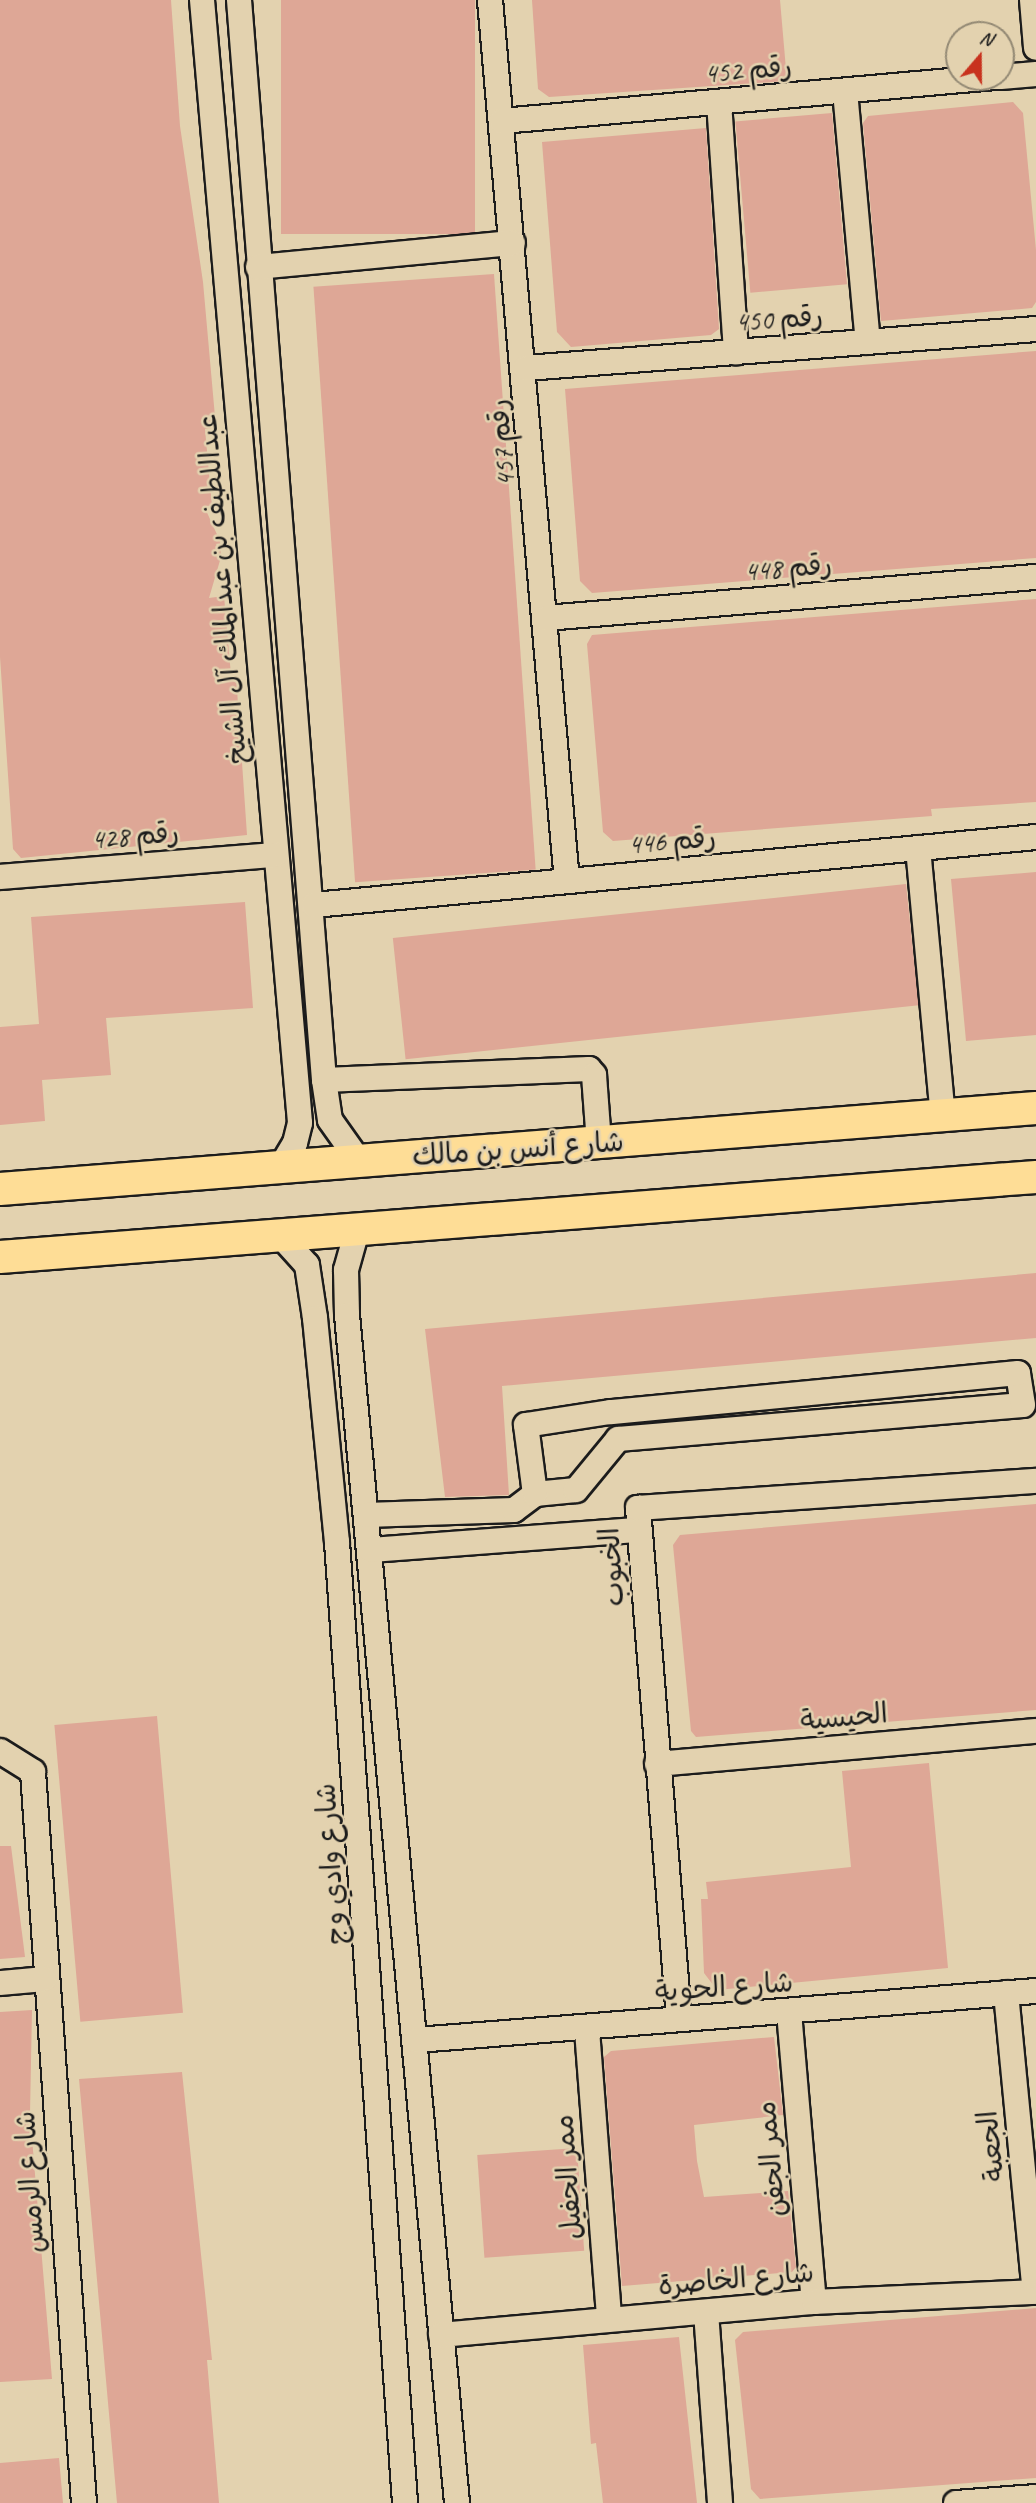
<!DOCTYPE html>
<meta charset="utf-8">
<style>
body{margin:0}
#map{position:relative;width:1036px;height:2503px;overflow:hidden;background:#e3d2af;font-family:Caveat,"Playpen Sans Arabic",sans-serif}
div>[style]{position:absolute}
.building>*{inset:0;background:#dea796;transform-origin:0 0}
.roads{filter:drop-shadow(2px 0 #1c1c1c) drop-shadow(-2px 0 #1c1c1c) drop-shadow(0 2px #1c1c1c) drop-shadow(0 -2px #1c1c1c)}
.minor>*{height:24px;margin:-12px;padding:0 12px;transform-origin:12px;border-radius:12px;background:#e3d2af}
.major>*{height:32px;margin:-16px;padding:0 16px;transform-origin:16px;border-radius:16px;background:#fedd96}
span{translate:-50% -50%;white-space:nowrap;text-align:center;line-height:1.15;-webkit-text-stroke:5px #e3d2af;paint-order:stroke}
.street-label{font-size:28px;color:#1c1c1c}
.north{position:absolute;left:945px;top:21px;width:70px;height:70px;box-sizing:border-box;background:#e3d2af;border:2px solid #938974;border-radius:50%;rotate:20deg;font-size:19px;font-weight:700;line-height:28px;text-align:center;color:#1c1c1c}
.north::after{content:'';display:block;margin:auto;width:24px;height:32px;background:#c8321e;clip-path:polygon(50% 0,100% 100%,50% 72%,0 100%)}
</style>
<div id="map">
<div class="building">
<div style="clip-path:polygon(0 0,171px 0,180px 126px,203px 282px,216px 428px,205px 429px,212px 506px,204px 506px,220px 541px,221px 557px,209px 598px,224px 596px,231px 675px,236px 675px,247px 835px,21px 858px,13px 849px,0 657px)"></div>
<div style="left:281px;top:0;width:194px;height:234px"></div>
<div style="clip-path:polygon(532px 0,780px 0,787px 81px,549px 97px,538px 89px)"></div>
<div style="clip-path:polygon(1013px 102px,1023px 113px,1036px 250px,1036px 302px,1032px 308px,881px 321px,863px 123px,868px 116px)"></div>
<div style="left:832px;top:113px;width:172px;height:97px;rotate:85deg"></div>
<div style="clip-path:polygon(706px 128px,719px 329px,711px 335px,571px 347px,557px 332px,542px 142px)"></div>
<div style="left:494px;top:274px;width:597px;height:181px;rotate:86deg"></div>
<div style="clip-path:polygon(1036px 351px,1036px 558px,592px 593px,580px 581px,565px 389px)"></div>
<div style="clip-path:polygon(1036px 599px,1036px 802px,931px 809px,932px 816px,613px 841px,603px 832px,587px 644px,592px 635px)"></div>
<div style="clip-path:polygon(1036px 872px,1036px 1035px,966px 1041px,951px 879px)"></div>
<div style="left:906px;top:884px;width:122px;height:516px;rotate:84deg"></div>
<div style="clip-path:polygon(245px 902px,253px 1008px,106px 1018px,111px 1075px,42px 1080px,45px 1121px,0 1125px,0 1027px,39px 1024px,31px 917px)"></div>
<div style="clip-path:polygon(1036px 1273px,1036px 1338px,502px 1386px,509px 1495px,445px 1497px,425px 1329px)"></div>
<div style="clip-path:polygon(1036px 1504px,1036px 1710px,696px 1737px,691px 1731px,673px 1545px,680px 1535px)"></div>
<div style="left:157px;top:1716px;width:298px;height:103px;rotate:85deg"></div>
<div style="clip-path:polygon(929px 1763px,948px 1968px,717px 1990px,704px 1973px,701px 1899px,708px 1899px,706px 1882px,851px 1867px,842px 1771px)"></div>
<div style="clip-path:polygon(0 1846px,11px 1846px,25px 1957px,0 1959px)"></div>
<div style="clip-path:polygon(32px 2010px,30px 2114px,52px 2379px,0 2382px,0 2012px)"></div>
<div style="clip-path:polygon(774px 2037px,783px 2115px,694px 2125px,697px 2161px,704px 2197px,788px 2191px,796px 2267px,792px 2272px,622px 2286px,604px 2057px,611px 2051px)"></div>
<div style="clip-path:polygon(182px 2072px,212px 2360px,207px 2360px,219px 2503px,117px 2503px,79px 2079px)"></div>
<div style="left:577px;top:2148px;width:103px;height:100px;rotate:86deg"></div>
<div style="clip-path:polygon(1036px 2308px,1036px 2478px,760px 2499px,751px 2489px,735px 2340px,743px 2332px)"></div>
<div style="clip-path:polygon(679px 2337px,697px 2503px,603px 2503px,596px 2443px,591px 2444px,583px 2345px)"></div>
<div style="clip-path:polygon(59px 2458px,63px 2503px,0 2503px,0 2463px)"></div>
</div>
<div class="roads">
<div class="minor">
<div style="left:202px;top:0;width:1127px;rotate:85.01deg"></div>
<div style="left:300px;top:1123px;width:21px;rotate:104deg"></div>
<div style="left:295px;top:1143px;width:29px;rotate:121deg"></div>
<div style="left:239px;top:0;width:1083px;rotate:85.5deg"></div>
<div style="left:324px;top:1080px;width:40px;rotate:81.5deg"></div>
<div style="left:330px;top:1120px;width:50px;rotate:54.7deg"></div>
<div style="left:490px;top:0;width:884px;rotate:85.01deg"></div>
<div style="left:1032px;top:0;width:48px;rotate:85.2deg"></div>
<div style="left:1001px;top:77px;width:35px;rotate:-5deg"></div>
<div style="left:845px;top:91px;width:252px;rotate:84.8deg"></div>
<div style="left:719px;top:102px;width:251px;rotate:86.1deg"></div>
<div style="left:502px;top:121px;width:499px;rotate:-5.1deg"></div>
<div style="left:258px;top:267px;width:256px;rotate:-5.4deg"></div>
<div style="left:526px;top:368px;width:511px;rotate:-4.37deg"></div>
<div style="left:546px;top:618px;width:492px;rotate:-4.8deg"></div>
<div style="left:918px;top:848px;width:269px;rotate:84.7deg"></div>
<div style="left:0;top:877px;width:276px;rotate:-4.6deg"></div>
<div style="left:314px;top:905px;width:725px;rotate:-5.38deg"></div>
<div style="left:324px;top:1080px;width:265px;rotate:-2.4deg"></div>
<div style="left:589px;top:1069px;width:8px;rotate:50deg"></div>
<div style="left:594px;top:1075px;width:68px;rotate:85.8deg"></div>
<div style="left:358px;top:1227px;width:45px;rotate:105.6deg"></div>
<div style="left:346px;top:1270px;width:45px;rotate:88.7deg"></div>
<div style="left:347px;top:1315px;width:1193px;rotate:84.71deg"></div>
<div style="left:278px;top:1233px;width:43px;rotate:47.8deg"></div>
<div style="left:307px;top:1265px;width:54px;rotate:81.4deg"></div>
<div style="left:315px;top:1318px;width:225px;rotate:84.4deg"></div>
<div style="left:337px;top:1542px;width:963px;rotate:85.95deg"></div>
<div style="left:366px;top:1515px;width:148px;rotate:-1.9deg"></div>
<div style="left:514px;top:1510px;width:26px;rotate:-37deg"></div>
<div style="left:535px;top:1494px;width:41px;rotate:-5.6deg"></div>
<div style="left:576px;top:1490px;width:66px;rotate:-50.5deg"></div>
<div style="left:618px;top:1439px;width:406px;rotate:-4.8deg"></div>
<div style="left:1023px;top:1405px;width:32px;rotate:-99deg"></div>
<div style="left:1018px;top:1373px;width:410px;rotate:174.5deg"></div>
<div style="left:610px;top:1412px;width:85px;rotate:171.2deg"></div>
<div style="left:526px;top:1425px;width:70px;rotate:82.6deg"></div>
<div style="left:371px;top:1550px;width:269px;rotate:-4.3deg"></div>
<div style="left:0;top:1751px;width:39px;rotate:32deg"></div>
<div style="left:33px;top:1772px;width:733px;rotate:86.01deg"></div>
<div style="left:657px;top:1764px;width:380px;rotate:-5deg"></div>
<div style="left:0;top:1983px;width:44px;rotate:-5.2deg"></div>
<div style="left:1006px;top:1993px;width:300px;rotate:84.5deg"></div>
<div style="left:789px;top:2012px;width:291px;rotate:85.1deg"></div>
<div style="left:679px;top:2018px;width:512px;rotate:-94.6deg"></div>
<div style="left:638px;top:1508px;width:399px;rotate:-3.9deg"></div>
<div style="left:587px;top:2030px;width:290px;rotate:85.6deg"></div>
<div style="left:417px;top:2040px;width:621px;rotate:-4.53deg"></div>
<div style="left:706px;top:2312px;width:192px;rotate:85.8deg"></div>
<div style="left:441px;top:2335px;width:374px;rotate:-5.1deg"></div>
<div style="left:814px;top:2302px;width:222px;rotate:-2.6deg"></div>
<div style="left:956px;top:2503px;width:80px;rotate:-4.3deg"></div>
</div>
<div class="major">
<div style="left:0;top:1189px;width:1039px;rotate:-4.47deg"></div>
<div style="left:0;top:1257px;width:1039px;rotate:-4.42deg"></div>
</div>
</div>
<div class="street-label">
<span style="left:748px;top:70px;rotate:-5deg">رقم 452</span>
<span style="left:779px;top:319px;rotate:-4deg">رقم 450</span>
<span style="left:502px;top:443px;rotate:-95deg">رقم 457</span>
<span style="left:788px;top:568px;rotate:-5deg">رقم 448</span>
<span style="left:222px;top:589px;rotate:-95deg">عبداللطيف بن عبدالملك آل الشيخ</span>
<span style="left:135px;top:836px;rotate:-5deg">رقم 428</span>
<span style="left:672px;top:841px;rotate:-5deg">رقم 446</span>
<span style="left:518px;top:1149px;rotate:-4deg">شارع أنس بن مالك</span>
<span style="left:612px;top:1567px;rotate:-94deg">الخبوب</span>
<span style="left:844px;top:1717px;rotate:-5deg">الحيسية</span>
<span style="left:331px;top:1864px;rotate:-94deg">شارع وادي وج</span>
<span style="left:724px;top:1987px;rotate:-4deg">شارع الحوية</span>
<span style="left:991px;top:2146px;rotate:-96deg">الجعبة</span>
<span style="left:771px;top:2159px;rotate:-95deg">ممر الجفن</span>
<span style="left:568px;top:2177px;rotate:-94deg">ممر الجفيل</span>
<span style="left:30px;top:2182px;rotate:-94deg">شارع الرمس</span>
<span style="left:736px;top:2279px;rotate:-5deg">شارع الخاصرة</span>
</div>
<div class="north">N</div>
</div>
